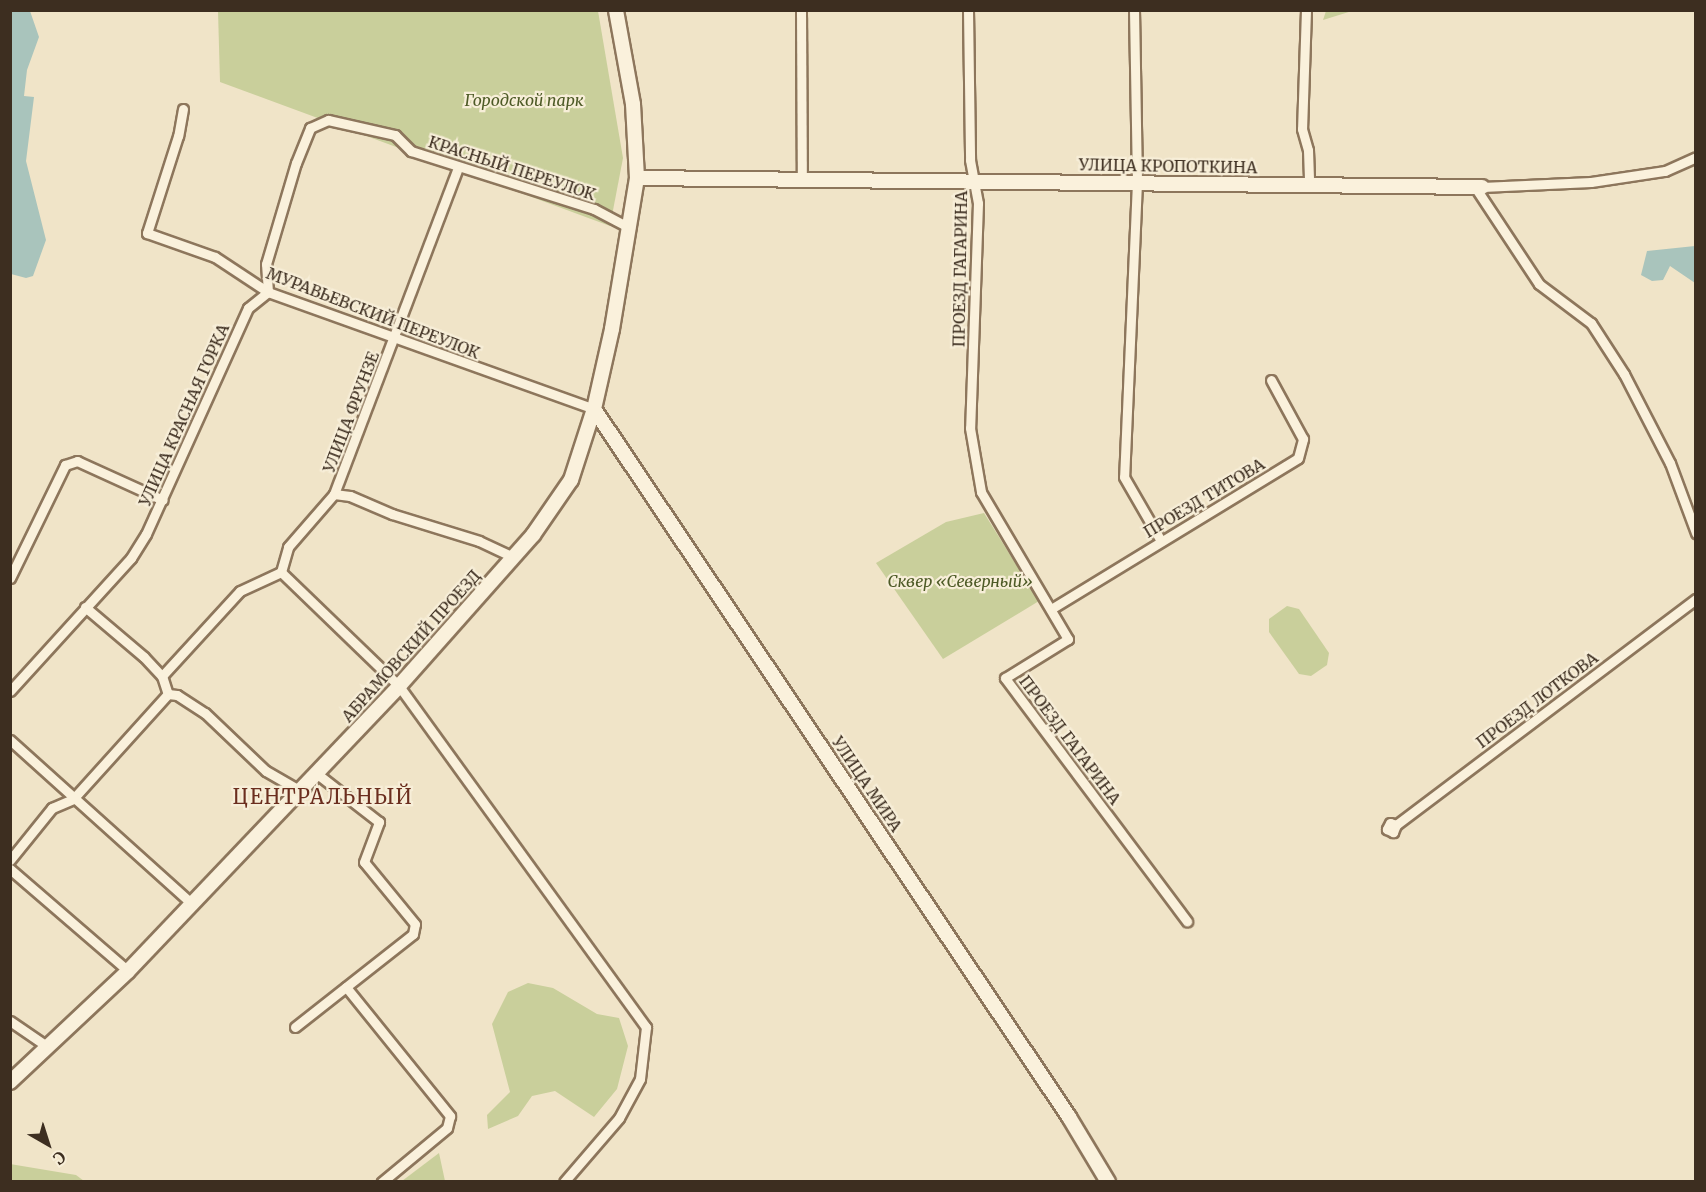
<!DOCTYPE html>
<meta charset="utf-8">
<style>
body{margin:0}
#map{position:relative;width:1706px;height:1192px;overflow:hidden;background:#f0e4c8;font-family:Merriweather,serif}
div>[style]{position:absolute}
.green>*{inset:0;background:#c9cf9b}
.water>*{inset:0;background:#a9c4bc}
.roads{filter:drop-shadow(2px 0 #8d765c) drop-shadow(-2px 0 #8d765c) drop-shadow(0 2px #8d765c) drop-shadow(0 -2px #8d765c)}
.street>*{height:9px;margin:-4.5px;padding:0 4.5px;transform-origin:4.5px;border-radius:4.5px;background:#faf1dc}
.secondary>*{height:14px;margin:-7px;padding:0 7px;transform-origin:7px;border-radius:7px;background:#faf1dc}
span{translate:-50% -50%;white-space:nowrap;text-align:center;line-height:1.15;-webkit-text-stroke:4.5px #f7eed8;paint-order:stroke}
.park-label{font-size:16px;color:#4d5a26;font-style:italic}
.street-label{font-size:16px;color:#3d2e20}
.quarter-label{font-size:20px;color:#6b2e1e;letter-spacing:1.5px}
.frame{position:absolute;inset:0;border:12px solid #3d2e20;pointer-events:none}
.north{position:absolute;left:18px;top:1114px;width:60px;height:60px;-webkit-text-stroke:4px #f7eed8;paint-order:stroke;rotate:141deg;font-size:16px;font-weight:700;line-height:24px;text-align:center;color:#3d2e20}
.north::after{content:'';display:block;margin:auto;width:21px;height:27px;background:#3d2e20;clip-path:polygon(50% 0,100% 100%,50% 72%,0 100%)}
</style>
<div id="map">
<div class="green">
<div style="clip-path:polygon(218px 11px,598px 11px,623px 158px,610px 226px,220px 82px)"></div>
<div style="clip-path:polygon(1326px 11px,1326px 10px,1403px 11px,1352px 11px,1323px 20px)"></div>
<div style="clip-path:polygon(984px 513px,1039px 601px,943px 659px,876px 563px,946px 522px)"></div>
<div style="clip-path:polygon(1287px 606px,1299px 609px,1329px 653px,1327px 665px,1311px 676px,1299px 674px,1269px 632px,1269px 619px)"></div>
<div style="clip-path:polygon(528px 983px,553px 988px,597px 1014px,619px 1018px,628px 1046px,617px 1089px,594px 1117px,555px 1091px,532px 1096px,518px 1116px,488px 1129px,487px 1115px,510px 1092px,492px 1024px,508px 992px)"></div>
<div style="clip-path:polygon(439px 1153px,445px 1181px,402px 1181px)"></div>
<div style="clip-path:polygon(10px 1164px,76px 1175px,84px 1181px,11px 1181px)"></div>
</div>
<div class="water">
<div style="clip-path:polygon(11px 10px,30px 11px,39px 37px,27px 70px,24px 96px,34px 97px,26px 161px,46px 240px,33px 276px,26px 278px,11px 274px)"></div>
<div style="clip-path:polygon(1695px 246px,1695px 283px,1670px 266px,1663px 280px,1652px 281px,1641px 275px,1647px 251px)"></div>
</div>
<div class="roads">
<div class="street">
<div style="left:801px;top:10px;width:171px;rotate:89.7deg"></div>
<div style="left:968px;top:10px;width:150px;rotate:89.2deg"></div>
<div style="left:970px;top:160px;width:44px;rotate:79.5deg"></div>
<div style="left:978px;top:203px;width:225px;rotate:92deg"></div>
<div style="left:970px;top:428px;width:65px;rotate:80.2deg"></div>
<div style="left:981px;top:492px;width:171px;rotate:59.4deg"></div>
<div style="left:1068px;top:639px;width:74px;rotate:148.2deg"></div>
<div style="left:1005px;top:678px;width:304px;rotate:53.2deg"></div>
<div style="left:1134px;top:10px;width:172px;rotate:89deg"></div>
<div style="left:1137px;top:182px;width:295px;rotate:92.5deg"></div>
<div style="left:1124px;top:477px;width:74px;rotate:60deg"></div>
<div style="left:1306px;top:10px;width:119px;rotate:91.9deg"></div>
<div style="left:1302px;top:129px;width:22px;rotate:74deg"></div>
<div style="left:1308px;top:150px;width:36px;rotate:88deg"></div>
<div style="left:183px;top:109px;width:27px;rotate:100deg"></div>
<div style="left:178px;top:136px;width:102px;rotate:107.7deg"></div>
<div style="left:147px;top:233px;width:72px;rotate:19.4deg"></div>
<div style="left:215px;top:257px;width:64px;rotate:33.4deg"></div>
<div style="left:268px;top:292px;width:346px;rotate:19.7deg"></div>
<div style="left:1475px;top:187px;width:116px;rotate:56.6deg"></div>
<div style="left:1539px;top:284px;width:65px;rotate:36.9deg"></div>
<div style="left:1591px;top:323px;width:61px;rotate:57.1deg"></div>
<div style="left:1624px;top:374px;width:100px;rotate:62.7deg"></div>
<div style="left:1670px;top:463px;width:75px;rotate:69.6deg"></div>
<div style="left:1482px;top:187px;width:109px;rotate:-2.6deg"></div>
<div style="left:1591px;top:182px;width:75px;rotate:-8.5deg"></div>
<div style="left:1665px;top:171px;width:34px;rotate:-24deg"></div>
<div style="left:334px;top:494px;width:16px;rotate:7deg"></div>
<div style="left:350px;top:496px;width:46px;rotate:23.2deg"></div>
<div style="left:392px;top:514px;width:91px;rotate:17.2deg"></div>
<div style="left:479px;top:541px;width:38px;rotate:25deg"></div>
<div style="left:281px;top:572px;width:164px;rotate:44deg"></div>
<div style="left:399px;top:686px;width:421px;rotate:54.1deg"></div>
<div style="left:646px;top:1027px;width:52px;rotate:96.6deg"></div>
<div style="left:640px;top:1079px;width:44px;rotate:118.3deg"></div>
<div style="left:619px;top:1118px;width:84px;rotate:130.7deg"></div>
<div style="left:10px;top:578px;width:126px;rotate:-64deg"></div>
<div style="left:65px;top:465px;width:13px;rotate:-18deg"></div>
<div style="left:77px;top:461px;width:94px;rotate:24.4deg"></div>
<div style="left:85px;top:607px;width:77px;rotate:40.3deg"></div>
<div style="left:144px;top:657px;width:26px;rotate:47deg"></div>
<div style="left:162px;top:676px;width:19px;rotate:72deg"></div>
<div style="left:1051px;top:609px;width:289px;rotate:-31.4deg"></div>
<div style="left:1298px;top:458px;width:20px;rotate:-75deg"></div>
<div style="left:1303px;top:439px;width:67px;rotate:-118.5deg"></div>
<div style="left:162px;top:676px;width:115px;rotate:-47.5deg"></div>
<div style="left:240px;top:591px;width:45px;rotate:-24.9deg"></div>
<div style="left:281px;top:572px;width:26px;rotate:-74deg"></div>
<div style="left:288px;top:547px;width:70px;rotate:-49deg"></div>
<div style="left:334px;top:494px;width:350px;rotate:-69.2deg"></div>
<div style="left:10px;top:691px;width:180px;rotate:-47.7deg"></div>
<div style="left:131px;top:558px;width:28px;rotate:-58deg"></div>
<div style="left:146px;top:534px;width:248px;rotate:-65.7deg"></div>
<div style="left:248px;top:308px;width:26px;rotate:-39deg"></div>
<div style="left:268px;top:292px;width:28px;rotate:-94deg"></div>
<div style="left:266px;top:264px;width:105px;rotate:-73.5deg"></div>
<div style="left:296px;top:163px;width:38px;rotate:-68deg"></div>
<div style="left:310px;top:128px;width:20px;rotate:-24deg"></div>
<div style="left:328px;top:120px;width:69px;rotate:12.6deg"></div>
<div style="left:395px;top:135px;width:23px;rotate:45deg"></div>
<div style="left:411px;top:151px;width:192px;rotate:17.6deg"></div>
<div style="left:594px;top:209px;width:41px;rotate:27.8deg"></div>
<div style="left:168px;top:694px;width:9px;rotate:6deg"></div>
<div style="left:177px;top:695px;width:33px;rotate:33deg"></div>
<div style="left:205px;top:713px;width:84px;rotate:43.6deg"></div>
<div style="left:266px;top:771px;width:39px;rotate:30deg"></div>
<div style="left:10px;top:740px;width:245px;rotate:42deg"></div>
<div style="left:1396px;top:825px;width:6px;rotate:-162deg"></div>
<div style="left:1390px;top:823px;width:7px;rotate:117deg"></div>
<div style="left:1387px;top:829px;width:7px;rotate:27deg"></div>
<div style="left:1393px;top:832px;width:8px;rotate:-67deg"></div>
<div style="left:1396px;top:825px;width:376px;rotate:-37deg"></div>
<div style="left:10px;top:860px;width:67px;rotate:-51.1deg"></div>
<div style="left:52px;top:808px;width:23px;rotate:-23deg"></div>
<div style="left:73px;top:799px;width:142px;rotate:-47.9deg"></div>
<div style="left:10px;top:869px;width:156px;rotate:40.8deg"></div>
<div style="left:346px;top:987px;width:166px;rotate:51.1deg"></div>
<div style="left:450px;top:1116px;width:12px;rotate:104deg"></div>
<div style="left:447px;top:1128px;width:85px;rotate:140.3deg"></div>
<div style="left:10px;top:1021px;width:46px;rotate:34.4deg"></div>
<div style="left:295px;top:1027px;width:150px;rotate:-38.2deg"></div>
<div style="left:413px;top:934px;width:10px;rotate:-79deg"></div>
<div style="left:415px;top:924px;width:80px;rotate:-129.4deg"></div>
<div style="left:364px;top:862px;width:43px;rotate:-69.4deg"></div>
<div style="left:379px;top:822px;width:80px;rotate:-142.1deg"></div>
</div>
<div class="secondary">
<div style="left:637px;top:178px;width:845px;rotate:0.61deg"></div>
<div style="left:594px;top:409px;width:853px;rotate:56.14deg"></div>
<div style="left:1069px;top:1117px;width:76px;rotate:59deg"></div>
<div style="left:10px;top:1082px;width:162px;rotate:-43.2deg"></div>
<div style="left:128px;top:971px;width:393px;rotate:-46.4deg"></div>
<div style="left:399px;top:686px;width:202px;rotate:-48.4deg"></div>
<div style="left:533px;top:535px;width:67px;rotate:-55.4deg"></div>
<div style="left:571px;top:480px;width:75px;rotate:-72.1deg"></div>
<div style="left:594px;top:409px;width:82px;rotate:-77.3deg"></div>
<div style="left:612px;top:329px;width:153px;rotate:-80.6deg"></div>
<div style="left:637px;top:178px;width:74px;rotate:-93.1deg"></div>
<div style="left:633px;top:104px;width:96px;rotate:-100.3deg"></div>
</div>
</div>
<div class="park-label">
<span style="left:524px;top:100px">Городской парк</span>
<span style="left:960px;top:581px">Сквер «Северный»</span>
</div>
<div class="street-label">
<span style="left:1168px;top:166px;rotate:1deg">УЛИЦА КРОПОТКИНА</span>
<span style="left:512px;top:168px;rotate:18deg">КРАСНЫЙ ПЕРЕУЛОК</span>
<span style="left:960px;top:269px;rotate:-89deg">ПРОЕЗД ГАГАРИНА</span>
<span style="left:373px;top:313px;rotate:21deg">МУРАВЬЕВСКИЙ ПЕРЕУЛОК</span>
<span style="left:351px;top:412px;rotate:-69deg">УЛИЦА ФРУНЗЕ</span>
<span style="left:184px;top:415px;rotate:-66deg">УЛИЦА КРАСНАЯ ГОРКА</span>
<span style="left:1204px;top:498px;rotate:-31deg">ПРОЕЗД ТИТОВА</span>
<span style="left:411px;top:646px;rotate:-48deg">АБРАМОВСКИЙ ПРОЕЗД</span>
<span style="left:1537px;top:700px;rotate:-37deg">ПРОЕЗД ЛОТКОВА</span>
<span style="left:1070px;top:740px;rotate:53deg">ПРОЕЗД ГАГАРИНА</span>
<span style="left:867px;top:784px;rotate:56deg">УЛИЦА МИРА</span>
</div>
<div class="quarter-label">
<span style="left:323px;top:796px">ЦЕНТРАЛЬНЫЙ</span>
</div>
<div class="frame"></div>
<div class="north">С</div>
</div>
